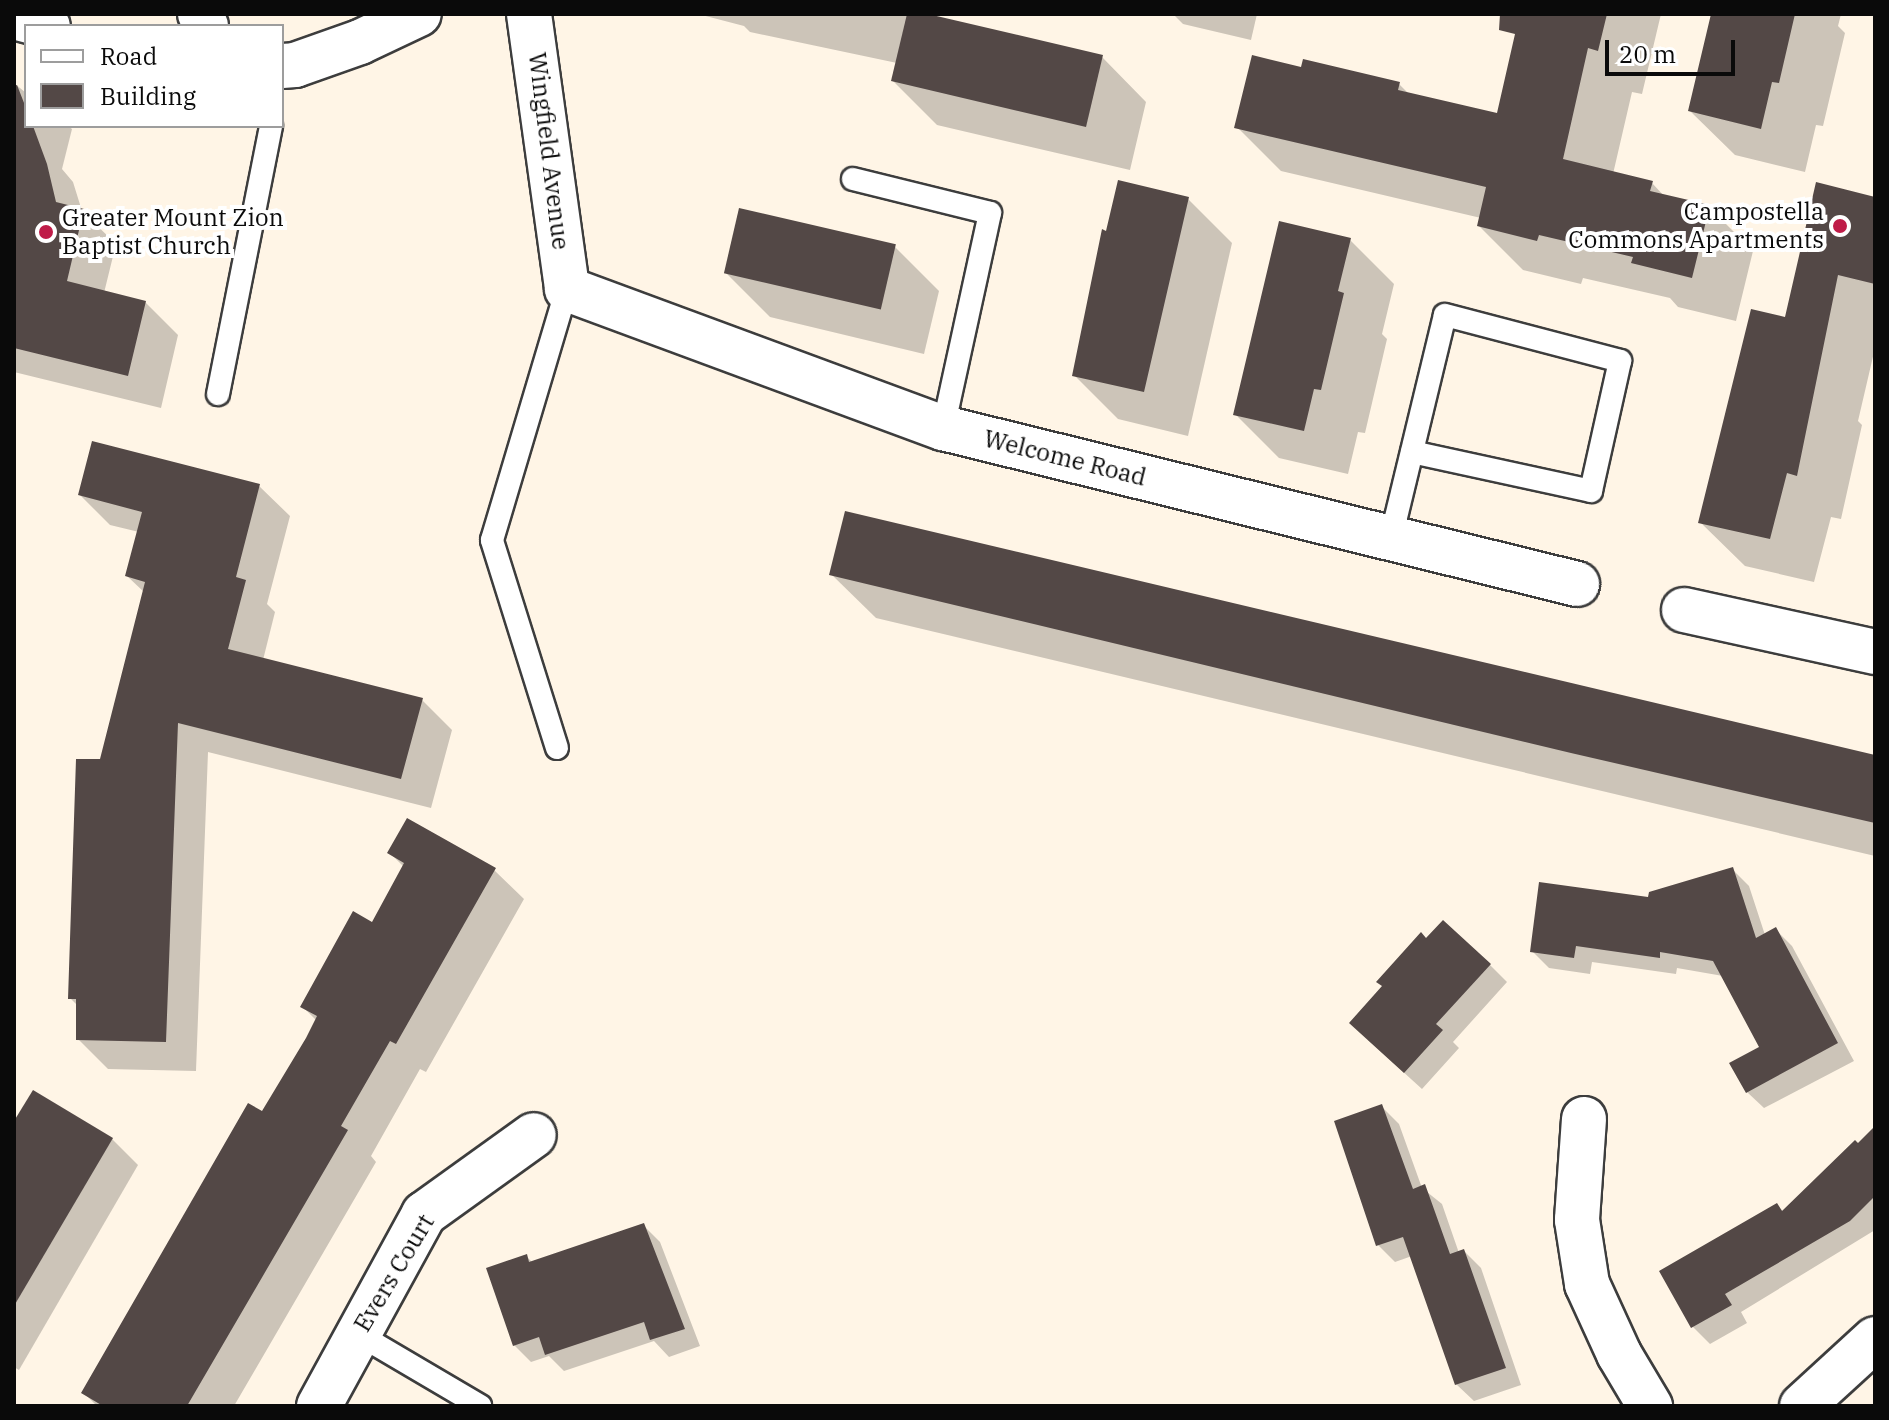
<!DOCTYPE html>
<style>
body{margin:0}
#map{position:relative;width:1889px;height:1420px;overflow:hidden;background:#fff5e6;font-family:"IBM Plex Serif",serif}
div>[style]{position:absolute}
.shadow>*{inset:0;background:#0003}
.building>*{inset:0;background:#534846;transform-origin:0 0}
.roads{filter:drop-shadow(2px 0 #3d3d3d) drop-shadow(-2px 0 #3d3d3d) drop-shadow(0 2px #3d3d3d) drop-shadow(0 -2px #3d3d3d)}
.service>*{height:22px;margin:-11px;padding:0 11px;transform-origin:11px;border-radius:11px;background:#fff}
.minor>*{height:44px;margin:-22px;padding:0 22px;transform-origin:22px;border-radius:22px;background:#fff}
.dots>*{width:22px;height:22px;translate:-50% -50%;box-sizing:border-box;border:4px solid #fff;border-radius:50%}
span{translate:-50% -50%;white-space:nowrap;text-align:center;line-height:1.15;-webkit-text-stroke:8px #fff;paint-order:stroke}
.street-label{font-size:24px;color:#0a0a0a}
.poi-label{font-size:24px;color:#0a0a0a}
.right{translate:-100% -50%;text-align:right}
.left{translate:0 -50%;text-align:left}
.frame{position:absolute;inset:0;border:16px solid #0a0a0a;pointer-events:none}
.legend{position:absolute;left:24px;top:24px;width:260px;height:104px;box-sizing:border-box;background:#fff;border:2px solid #9d9d9d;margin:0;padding:10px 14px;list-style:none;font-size:24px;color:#0a0a0a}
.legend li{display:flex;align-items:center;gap:16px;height:40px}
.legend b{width:40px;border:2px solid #9d9d9d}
.scale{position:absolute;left:1605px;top:40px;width:130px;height:36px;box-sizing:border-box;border:4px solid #0a0a0a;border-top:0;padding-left:10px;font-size:24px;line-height:28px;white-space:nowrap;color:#0a0a0a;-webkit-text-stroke:6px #fff;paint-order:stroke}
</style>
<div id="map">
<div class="shadow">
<div style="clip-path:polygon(698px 14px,919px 14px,1102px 57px,1146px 102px,1130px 170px,937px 125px,893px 81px,897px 63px,750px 32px,744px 26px)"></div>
<div style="clip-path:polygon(1173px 14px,1257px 14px,1251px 40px,1183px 24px)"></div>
<div style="clip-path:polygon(1524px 14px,1661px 14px,1642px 94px,1632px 92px,1613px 174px,1652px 183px,1665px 197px,1709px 207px,1753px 251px,1736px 321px,1678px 307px,1670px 298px,1583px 278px,1581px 284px,1523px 270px,1479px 226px,1481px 218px,1281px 171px,1237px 127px,1303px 69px,1399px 84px,1410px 95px,1498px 115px)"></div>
<div style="clip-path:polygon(1713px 14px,1841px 14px,1838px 26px,1845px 33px,1823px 126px,1816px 125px,1805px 172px,1735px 155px,1690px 111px)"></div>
<div style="clip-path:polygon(14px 83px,26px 93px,26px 126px,68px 126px,72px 129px,62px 169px,73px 182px,82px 211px,116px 244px,104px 293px,145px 302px,178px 335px,161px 408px,14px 372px)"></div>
<div style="clip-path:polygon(1188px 199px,1232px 243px,1188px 436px,1118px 419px,1074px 375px)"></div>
<div style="clip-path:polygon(1875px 199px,1875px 348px,1858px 421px,1862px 425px,1841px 519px,1831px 517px,1814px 582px,1745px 566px,1700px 522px)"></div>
<div style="clip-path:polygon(1350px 240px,1394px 284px,1382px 334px,1387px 339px,1365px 433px,1358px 432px,1348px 474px,1279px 458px,1235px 414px)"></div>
<div style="clip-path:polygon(895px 247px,939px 291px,924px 354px,770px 317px,726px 273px)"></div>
<div style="clip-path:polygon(259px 486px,290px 516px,267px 604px,275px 612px,263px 660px,422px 700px,452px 730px,431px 808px,208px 752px,196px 1071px,108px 1069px,78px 1039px,78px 1006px,70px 998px,102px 761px,145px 593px,127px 576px,139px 532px,110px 525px,80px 495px)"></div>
<div style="clip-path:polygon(831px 574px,1875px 759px,1875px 856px,876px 618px)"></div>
<div style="clip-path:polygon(390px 853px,494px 870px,524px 899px,426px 1072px,420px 1069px,371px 1156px,376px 1162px,234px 1406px,97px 1406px,83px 1392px,263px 1114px,317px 1021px,302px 1006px,372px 924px,404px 867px)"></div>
<div style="clip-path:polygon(1732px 869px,1749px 886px,1765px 935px,1775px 929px,1792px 946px,1854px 1061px,1764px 1108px,1747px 1092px,1761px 1048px,1723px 976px,1677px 968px,1676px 974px,1592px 962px,1590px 974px,1549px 968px,1532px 951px,1650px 899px)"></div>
<div style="clip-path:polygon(1426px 940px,1490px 965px,1507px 982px,1453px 1042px,1459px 1048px,1422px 1089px,1368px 1040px,1384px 987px)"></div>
<div style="clip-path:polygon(34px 1092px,112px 1139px,138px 1165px,19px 1370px,14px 1367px,14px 1125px)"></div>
<div style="clip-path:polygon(1382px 1107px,1399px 1124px,1422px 1188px,1442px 1204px,1459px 1253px,1464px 1251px,1481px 1268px,1521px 1385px,1474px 1401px,1456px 1384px,1412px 1256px,1395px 1262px,1378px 1245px)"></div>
<div style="clip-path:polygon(1875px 1129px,1875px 1230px,1741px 1312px,1747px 1323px,1710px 1344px,1693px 1327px,1776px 1205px,1784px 1212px)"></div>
<div style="clip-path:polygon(643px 1225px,660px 1242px,700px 1346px,669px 1357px,654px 1341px,564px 1371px,549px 1356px,531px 1362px,514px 1345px,526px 1256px,532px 1262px)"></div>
</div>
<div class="building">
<div style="clip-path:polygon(907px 14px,928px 14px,1103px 55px,1086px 127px,891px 81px)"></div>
<div style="clip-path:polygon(1500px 14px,1607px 14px,1598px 51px,1588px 48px,1563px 159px,1653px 181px,1650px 191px,1710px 205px,1692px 278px,1631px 263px,1633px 257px,1539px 235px,1537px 241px,1477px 226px,1486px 187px,1234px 128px,1252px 55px,1301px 67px,1303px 59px,1400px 82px,1398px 90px,1497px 113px,1515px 34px,1499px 30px)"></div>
<div style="clip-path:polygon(1711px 14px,1795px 14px,1779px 83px,1772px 82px,1761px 129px,1688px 111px)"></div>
<div style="clip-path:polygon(17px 85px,26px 108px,26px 126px,33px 126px,47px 164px,56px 202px,84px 209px,67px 281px,146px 301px,128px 376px,14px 348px,14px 86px)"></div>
<div style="clip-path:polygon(1118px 180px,1189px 197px,1144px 392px,1072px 376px,1102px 229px,1106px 231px)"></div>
<div style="clip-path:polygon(1816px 182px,1875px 197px,1875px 284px,1838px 275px,1797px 476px,1787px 473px,1770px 539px,1698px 523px,1751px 309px,1785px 317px)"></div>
<div style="left:739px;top:208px;width:161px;height:67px;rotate:13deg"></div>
<div style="clip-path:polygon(1279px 221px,1351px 238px,1338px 291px,1344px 293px,1321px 390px,1314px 389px,1304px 431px,1233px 415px)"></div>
<div style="clip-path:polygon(92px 441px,260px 484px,236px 577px,246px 580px,228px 649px,423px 698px,401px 779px,178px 723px,166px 1042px,76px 1040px,76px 999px,68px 999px,76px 759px,100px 759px,145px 582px,125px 576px,142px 512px,78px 495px)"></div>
<div style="clip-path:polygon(845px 511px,1875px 755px,1875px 823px,1571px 753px,829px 575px)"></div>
<div style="clip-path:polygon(407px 818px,496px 868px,396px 1044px,390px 1041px,341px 1126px,348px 1130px,187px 1406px,103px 1406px,81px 1393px,248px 1103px,262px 1111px,306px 1038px,317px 1016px,300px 1007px,353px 911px,372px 922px,404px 863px,387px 853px)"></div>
<div style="clip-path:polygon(1733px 867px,1756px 938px,1776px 927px,1838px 1043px,1746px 1093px,1729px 1063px,1759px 1047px,1713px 961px,1660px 952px,1660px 958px,1576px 946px,1574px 958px,1530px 952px,1539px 882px,1648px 897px,1649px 892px)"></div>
<div style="clip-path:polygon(1443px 920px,1491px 964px,1436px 1024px,1443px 1030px,1404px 1073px,1349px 1023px,1382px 986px,1376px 982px,1421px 932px,1426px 938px)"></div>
<div style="clip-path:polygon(33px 1090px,113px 1138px,14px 1306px,14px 1121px)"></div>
<div style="clip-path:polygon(1382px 1104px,1413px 1189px,1425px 1184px,1450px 1254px,1464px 1249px,1506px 1368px,1455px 1385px,1403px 1237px,1376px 1246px,1334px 1121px)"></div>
<div style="clip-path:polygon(1875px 1126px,1875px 1196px,1850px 1221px,1725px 1294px,1732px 1305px,1691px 1328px,1659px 1271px,1777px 1203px,1782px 1211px,1855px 1140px,1858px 1143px)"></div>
<div style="clip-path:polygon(644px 1223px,685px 1329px,650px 1340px,644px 1322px,545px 1355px,539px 1337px,513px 1346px,486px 1268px,527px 1254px,529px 1262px)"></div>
</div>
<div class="roads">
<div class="service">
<div style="left:853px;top:179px;width:141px;rotate:13.9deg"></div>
<div style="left:990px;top:213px;width:220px;rotate:102.3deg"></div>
<div style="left:218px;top:394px;width:273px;rotate:-78.8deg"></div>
<div style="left:1391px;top:538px;width:229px;rotate:-76.4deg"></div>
<div style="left:1445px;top:315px;width:181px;rotate:14.7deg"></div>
<div style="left:1620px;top:361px;width:133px;rotate:102.6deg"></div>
<div style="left:1591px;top:491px;width:183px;rotate:-167.7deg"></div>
<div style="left:557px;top:748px;width:218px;rotate:-107.4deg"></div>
<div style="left:492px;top:540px;width:262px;rotate:-73.4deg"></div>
<div style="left:358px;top:1334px;width:142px;rotate:30.5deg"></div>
</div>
<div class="minor">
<div style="left:200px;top:14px;width:13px;rotate:63deg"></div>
<div style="left:529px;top:14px;width:278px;rotate:82.1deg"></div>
<div style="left:567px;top:289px;width:401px;rotate:20.3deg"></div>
<div style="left:943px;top:428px;width:653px;rotate:13.82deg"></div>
<div style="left:14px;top:17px;width:35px;rotate:15deg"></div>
<div style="left:282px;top:66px;width:13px;rotate:-4deg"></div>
<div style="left:295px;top:65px;width:69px;rotate:-19.5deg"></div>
<div style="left:360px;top:42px;width:65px;rotate:-25.4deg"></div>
<div style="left:1684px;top:610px;width:196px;rotate:12.4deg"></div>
<div style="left:1584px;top:1119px;width:101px;rotate:94deg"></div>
<div style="left:1577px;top:1220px;width:65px;rotate:81.1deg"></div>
<div style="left:1587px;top:1284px;width:77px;rotate:65.4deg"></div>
<div style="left:1619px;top:1354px;width:61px;rotate:59.2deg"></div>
<div style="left:319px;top:1406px;width:219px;rotate:-61.3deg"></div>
<div style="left:424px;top:1214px;width:135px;rotate:-35.7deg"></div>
<div style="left:1802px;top:1406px;width:99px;rotate:-42.5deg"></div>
</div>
</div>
<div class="dots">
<div style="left:1840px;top:226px;background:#bf1c48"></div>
<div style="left:46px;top:232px;background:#bf1c48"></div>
</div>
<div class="street-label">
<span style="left:549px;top:151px;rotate:83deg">Wingfield Avenue</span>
<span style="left:1065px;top:458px;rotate:14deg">Welcome Road</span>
<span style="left:394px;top:1273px;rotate:-59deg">Evers Court</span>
</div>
<div class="poi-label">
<span class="right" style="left:1824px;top:226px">Campostella<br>Commons Apartments</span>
<span class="left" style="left:62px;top:232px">Greater Mount Zion<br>Baptist Church</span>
</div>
<div class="frame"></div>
<ul class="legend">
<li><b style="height:10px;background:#fff"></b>Road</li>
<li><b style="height:22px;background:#534846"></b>Building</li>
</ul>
<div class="scale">20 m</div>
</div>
